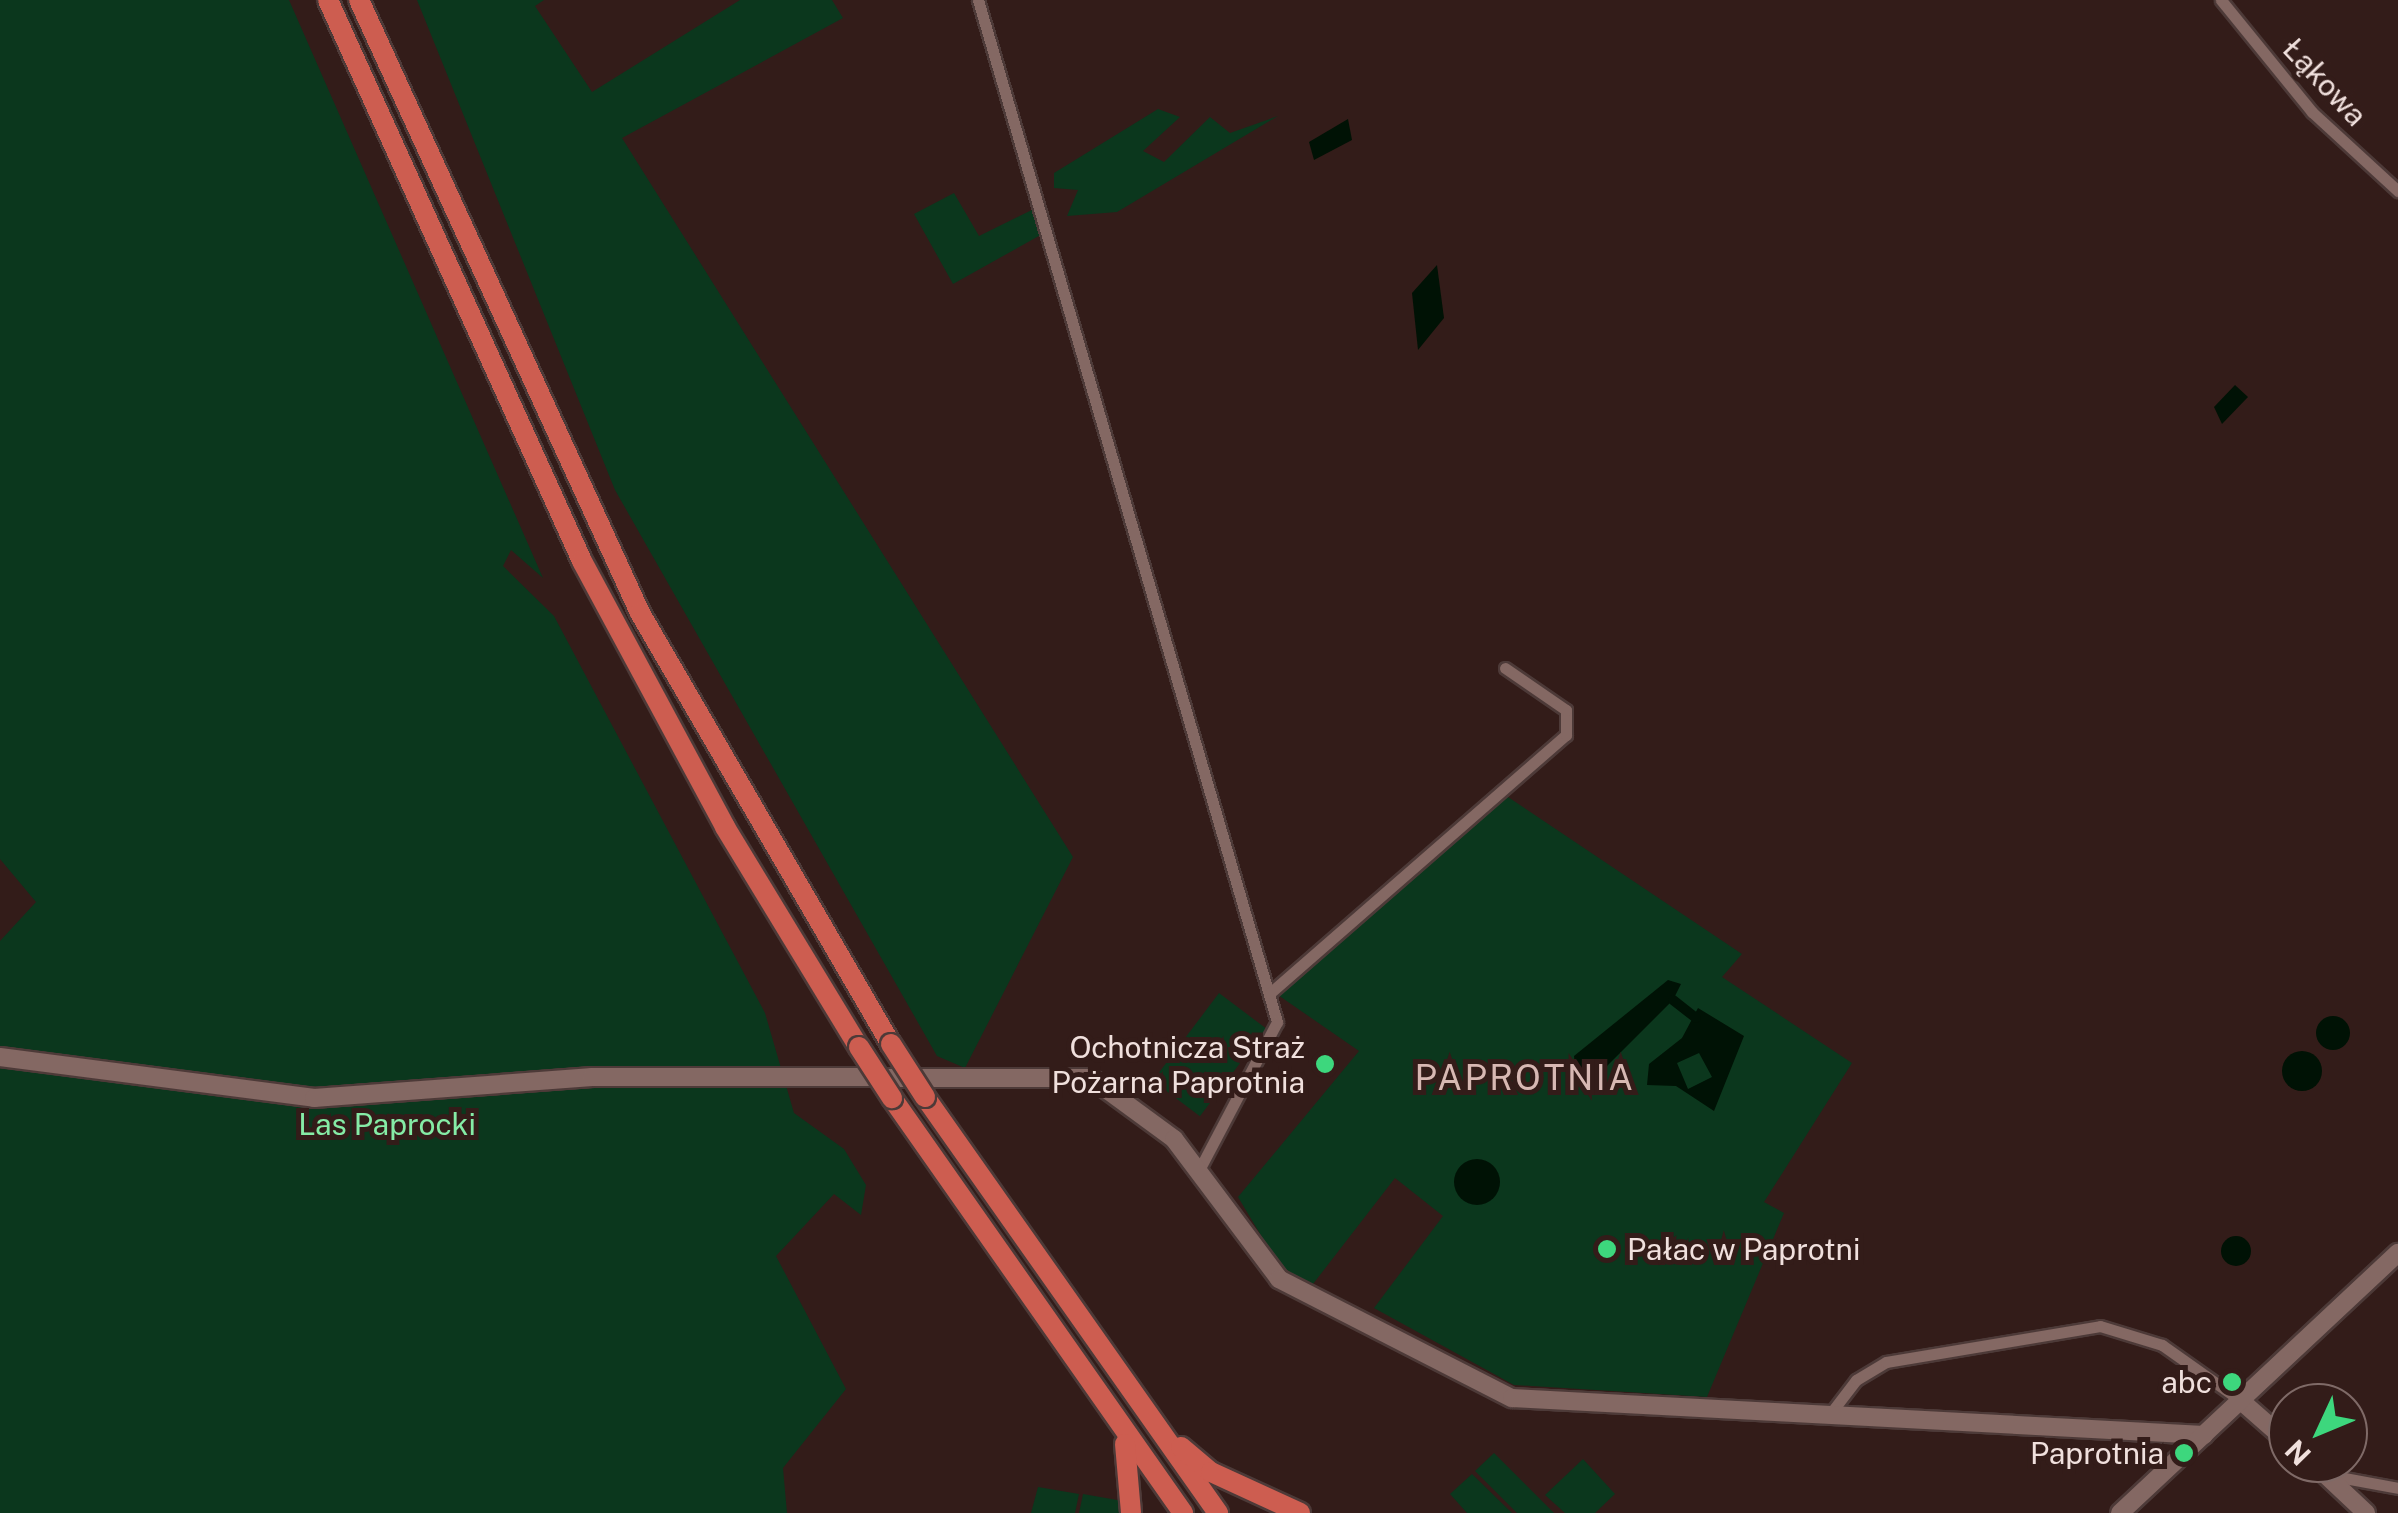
<!DOCTYPE html>
<meta charset="utf-8">
<style>
body{margin:0}
#map{position:relative;width:2398px;height:1513px;overflow:hidden;background:#331c19;font-family:"Public Sans",sans-serif}
div>[style]{position:absolute}
.green>*{inset:0;background:#0b371d;transform-origin:0 0}
.water>*{inset:0;background:#001205}
.round{border-radius:50%}
.canal>*{height:10px;margin:-5px;padding:0 5px;transform-origin:5px;border-radius:5px;background:#001205}
.roads{filter:drop-shadow(2px 0 #4d3a38) drop-shadow(-2px 0 #4d3a38) drop-shadow(0 2px #4d3a38) drop-shadow(0 -2px #4d3a38)}
.street>*{height:11px;margin:-5.5px;padding:0 5.5px;transform-origin:5.5px;border-radius:5.5px;background:#846863}
.secondary>*{height:18px;margin:-9px;padding:0 9px;transform-origin:9px;border-radius:9px;background:#846863}
.highway>*{height:20px;margin:-10px;padding:0 10px;transform-origin:10px;border-radius:10px;background:#cd5d50}
.bridges{filter:drop-shadow(2px 0 #4d3a38) drop-shadow(-2px 0 #4d3a38) drop-shadow(0 2px #4d3a38) drop-shadow(0 -2px #4d3a38)}
.highway-bridge>*{height:20px;margin:-10px;padding:0 10px;transform-origin:10px;border-radius:10px;background:#cd5d50}
.dots>*{width:28px;height:28px;translate:-50% -50%;box-sizing:border-box;border:5px solid #331c19;border-radius:50%}
span{translate:-50% -50%;white-space:nowrap;text-align:center;line-height:1.15;-webkit-text-stroke:10px #331c19;paint-order:stroke}
.street-label{font-size:30px;color:#f0e0dd}
.poi-label{font-size:30px;color:#f0e0dd}
.right{translate:-100% -50%;text-align:right}
.left{translate:0 -50%;text-align:left}
.park-label{font-size:30px;color:#85eca6}
.quarter-label{font-size:35px;color:#d7b8b3;letter-spacing:2.5px}
.north{position:absolute;left:2268px;top:1383px;width:100px;height:100px;box-sizing:border-box;background:#331c19;border:2px solid #7f6a67;border-radius:50%;rotate:226deg;font-size:28px;font-weight:700;line-height:40px;text-align:center;color:#f0e0dd}
.north::after{content:'';display:block;margin:auto;width:35px;height:45px;background:#3dd77d;clip-path:polygon(50% 0,100% 100%,50% 72%,0 100%)}
</style>
<div id="map">
<div class="green">
<div style="clip-path:polygon(0 0,289px 0,543px 578px,511px 550px,503px 566px,554px 616px,765px 1013px,794px 1113px,844px 1149px,866px 1185px,861px 1215px,834px 1194px,776px 1256px,846px 1389px,783px 1468px,787px 1513px,0 1513px,0 941px,36px 902px,0 859px)"></div>
<div style="clip-path:polygon(417px 0,544px 0,535px 6px,592px 92px,740px 0,832px 0,843px 18px,622px 138px,1073px 857px,965px 1068px,937px 1056px,615px 490px)"></div>
<div style="clip-path:polygon(1158px 109px,1180px 117px,1143px 151px,1164px 162px,1210px 117px,1230px 133px,1278px 116px,1117px 212px,1067px 216px,1078px 190px,1054px 188px,1054px 173px)"></div>
<div style="clip-path:polygon(954px 193px,979px 236px,1038px 207px,1046px 232px,953px 284px,914px 214px)"></div>
<div style="clip-path:polygon(1505px 795px,1742px 954px,1722px 977px,1852px 1063px,1764px 1202px,1784px 1213px,1707px 1397px,1514px 1385px,1374px 1308px,1443px 1216px,1395px 1178px,1313px 1284px,1280px 1267px,1238px 1197px,1359px 1051px,1278px 995px)"></div>
<div style="left:1219px;top:993px;width:59px;height:110px;rotate:37deg"></div>
<div style="clip-path:polygon(1494px 1453px,1554px 1513px,1517px 1513px,1475px 1471px)"></div>
<div style="clip-path:polygon(1583px 1459px,1615px 1494px,1595px 1513px,1565px 1513px,1545px 1495px)"></div>
<div style="clip-path:polygon(1472px 1474px,1512px 1513px,1467px 1513px,1450px 1494px)"></div>
<div style="clip-path:polygon(1038px 1487px,1079px 1494px,1075px 1513px,1031px 1513px)"></div>
<div style="clip-path:polygon(1083px 1494px,1123px 1501px,1122px 1513px,1079px 1513px)"></div>
</div>
<div class="water">
<div style="clip-path:polygon(1348px 119px,1352px 140px,1314px 160px,1309px 142px)"></div>
<div style="clip-path:polygon(1437px 265px,1444px 318px,1418px 350px,1412px 293px)"></div>
<div style="clip-path:polygon(2235px 385px,2248px 397px,2222px 424px,2214px 407px)"></div>
<div style="clip-path:polygon(1668px 980px,1681px 984px,1673px 1000px,1591px 1082px,1576px 1076px,1574px 1056px)"></div>
<div style="clip-path:polygon(evenodd,1698px 1008px,1744px 1036px,1714px 1111px,1676px 1086px,1647px 1085px,1649px 1064px,1682px 1038px,1698px 1008px,1699px 1053px,1712px 1077px,1688px 1089px,1677px 1063px,1699px 1053px)"></div>
<div class="round" style="left:2316px;top:1016px;width:34px;height:34px"></div>
<div class="round" style="left:2282px;top:1051px;width:40px;height:40px"></div>
<div class="round" style="left:1454px;top:1159px;width:46px;height:46px"></div>
<div class="round" style="left:2221px;top:1236px;width:30px;height:30px"></div>
</div>
<div class="canal">
<div style="left:1673px;top:1000px;width:29px;rotate:38deg"></div>
</div>
<div class="roads">
<div class="street">
<div style="left:978px;top:0;width:1065px;rotate:73.69deg"></div>
<div style="left:1277px;top:1022px;width:165px;rotate:117.8deg"></div>
<div style="left:2221px;top:0;width:144px;rotate:50.9deg"></div>
<div style="left:2312px;top:112px;width:117px;rotate:42.6deg"></div>
<div style="left:1270px;top:993px;width:393px;rotate:-41.1deg"></div>
<div style="left:1566px;top:735px;width:25px;rotate:-90deg"></div>
<div style="left:1566px;top:710px;width:74px;rotate:-145.5deg"></div>
<div style="left:1830px;top:1414px;width:43px;rotate:-52.6deg"></div>
<div style="left:1856px;top:1380px;width:35px;rotate:-31deg"></div>
<div style="left:1886px;top:1362px;width:217px;rotate:-9.5deg"></div>
<div style="left:2100px;top:1326px;width:65px;rotate:17deg"></div>
<div style="left:2162px;top:1345px;width:95px;rotate:35.2deg"></div>
<div style="left:2328px;top:1475px;width:71px;rotate:10.5deg"></div>
</div>
<div class="secondary">
<div style="left:0;top:1057px;width:317px;rotate:7.4deg"></div>
<div style="left:314px;top:1098px;width:279px;rotate:-4.3deg"></div>
<div style="left:592px;top:1077px;width:499px;rotate:0.1deg"></div>
<div style="left:1091px;top:1078px;width:103px;rotate:36.3deg"></div>
<div style="left:1174px;top:1139px;width:175px;rotate:53.1deg"></div>
<div style="left:1279px;top:1279px;width:262px;rotate:27.1deg"></div>
<div style="left:1512px;top:1398px;width:693px;rotate:3.06deg"></div>
<div style="left:2240px;top:1400px;width:64px;rotate:41.2deg"></div>
<div style="left:2313px;top:1463px;width:73px;rotate:43.3deg"></div>
<div style="left:2120px;top:1513px;width:381px;rotate:-43.1deg"></div>
</div>
<div class="highway">
<div style="left:328px;top:0;width:616px;rotate:65.64deg"></div>
<div style="left:582px;top:561px;width:302px;rotate:61.7deg"></div>
<div style="left:725px;top:827px;width:258px;rotate:58.7deg"></div>
<div style="left:359px;top:0;width:674px;rotate:65.37deg"></div>
<div style="left:640px;top:613px;width:499px;rotate:59.8deg"></div>
<div style="left:925px;top:1097px;width:509px;rotate:54.84deg"></div>
<div style="left:892px;top:1098px;width:507px;rotate:54.96deg"></div>
<div style="left:1125px;top:1444px;width:69px;rotate:85deg"></div>
<div style="left:1181px;top:1447px;width:39px;rotate:40deg"></div>
<div style="left:1211px;top:1472px;width:98px;rotate:24.7deg"></div>
</div>
</div>
<div class="bridges">
<div class="highway-bridge">
<div style="left:891px;top:1044px;width:63px;rotate:57.3deg"></div>
<div style="left:859px;top:1047px;width:61px;rotate:57.1deg"></div>
</div>
</div>
<div class="dots">
<div style="left:1325px;top:1064px;background:#3dd77d"></div>
<div style="left:1607px;top:1249px;background:#3dd77d"></div>
<div style="left:2232px;top:1382px;background:#3dd77d"></div>
<div style="left:2184px;top:1453px;background:#3dd77d"></div>
</div>
<div class="street-label">
<span style="left:2325px;top:82px;rotate:47deg">Łąkowa</span>
</div>
<div class="poi-label">
<span class="right" style="left:1305px;top:1064px">Ochotnicza Straż<br>Pożarna Paprotnia</span>
<span class="left" style="left:1627px;top:1249px">Pałac w Paprotni</span>
<span class="right" style="left:2212px;top:1382px">abc</span>
<span class="right" style="left:2164px;top:1453px">Paprotnia</span>
</div>
<div class="park-label">
<span style="left:387px;top:1124px">Las Paprocki</span>
</div>
<div class="quarter-label">
<span style="left:1525px;top:1078px">PAPROTNIA</span>
</div>
<div class="north">N</div>
</div>
